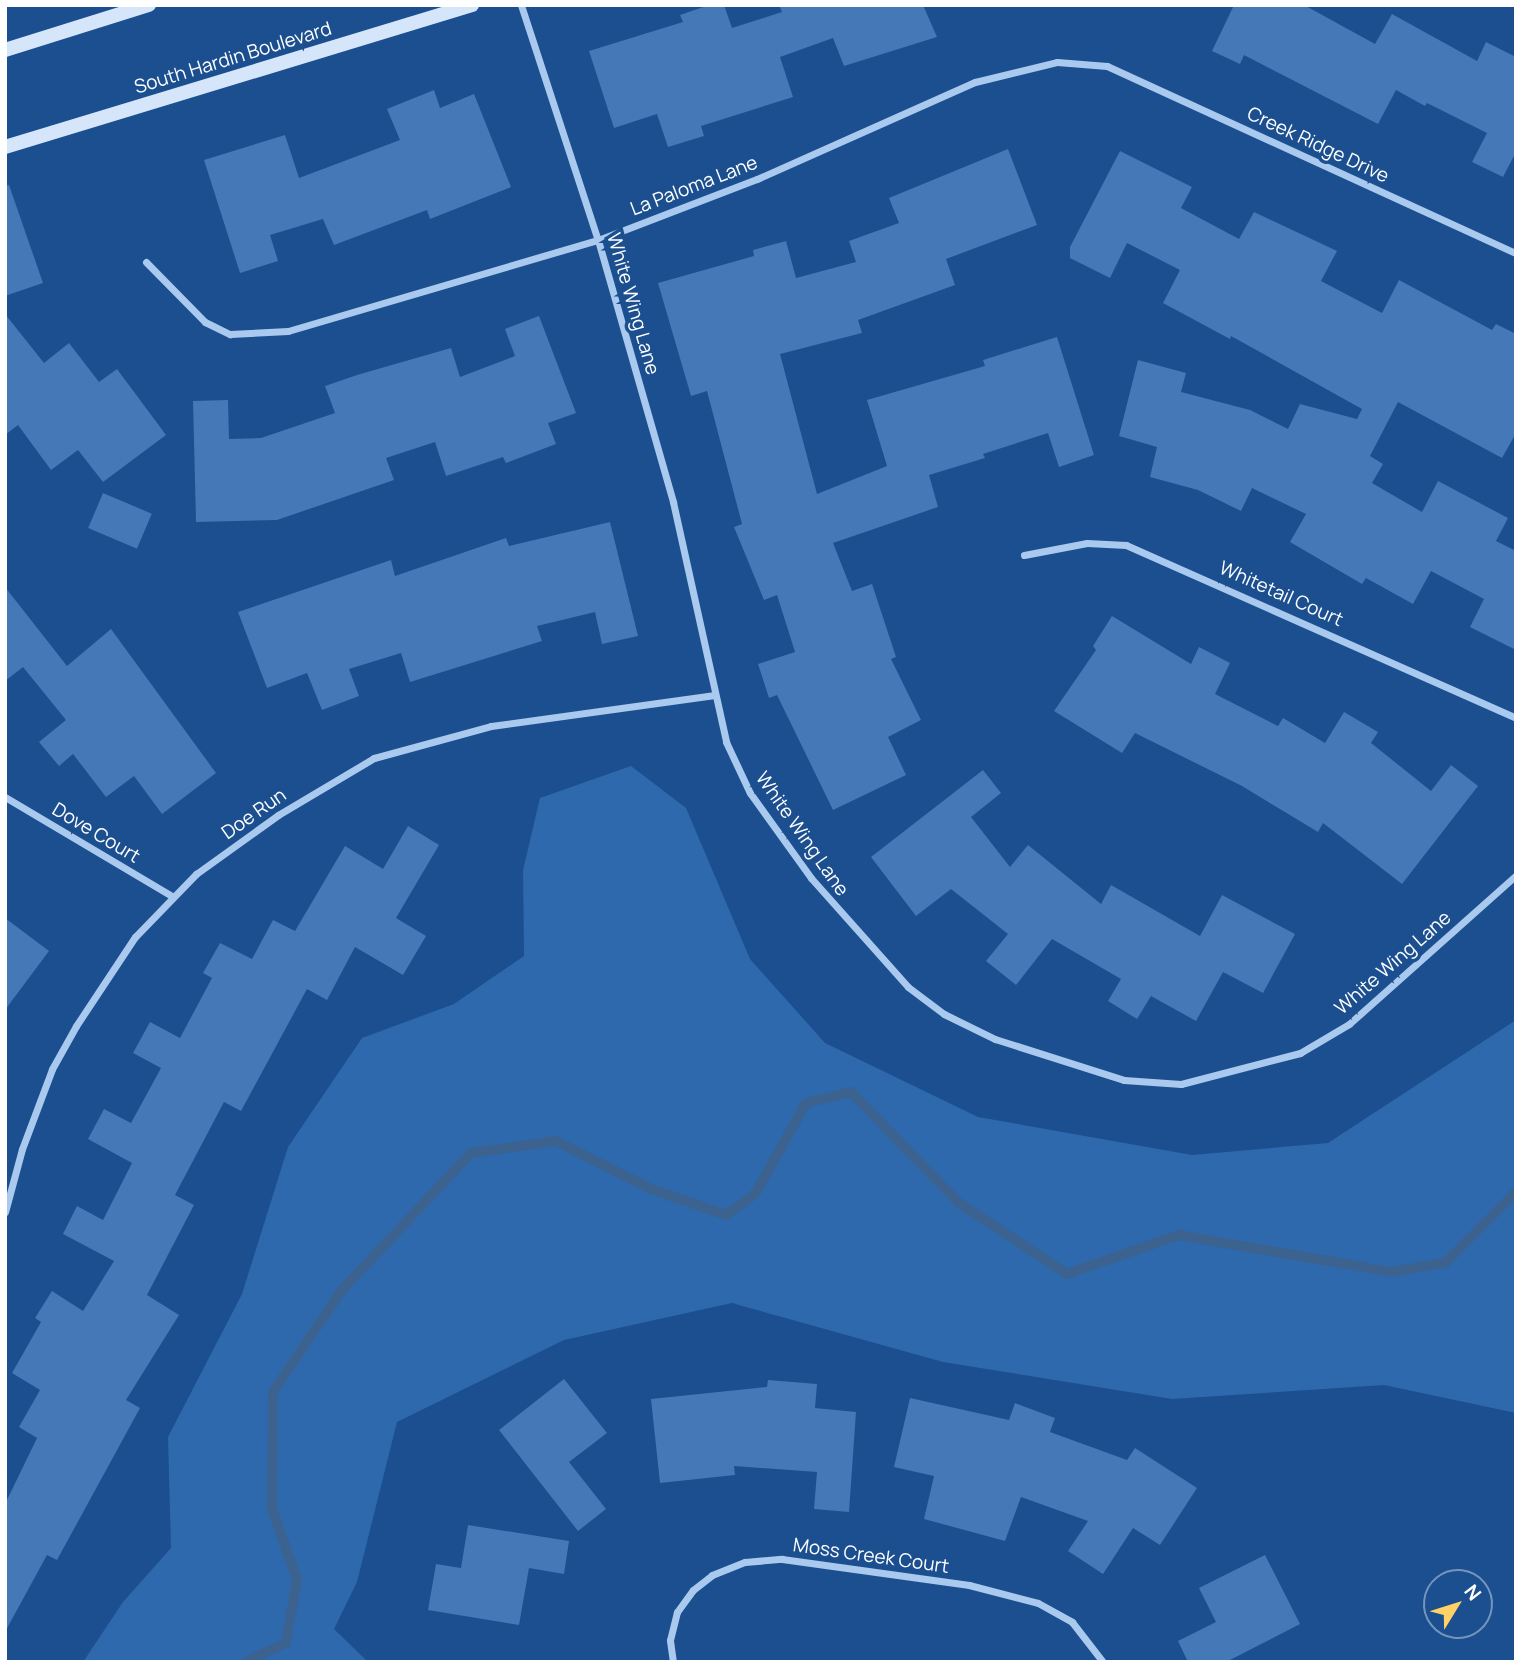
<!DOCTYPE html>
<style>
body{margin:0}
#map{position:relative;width:1521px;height:1667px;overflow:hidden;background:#1b4f8f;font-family:Manrope,sans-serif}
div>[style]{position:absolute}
.green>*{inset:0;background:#2e69ad}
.stream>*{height:10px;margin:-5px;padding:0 5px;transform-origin:5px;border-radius:5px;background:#3c6290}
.building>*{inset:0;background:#4478b7;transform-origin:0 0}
.street>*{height:7px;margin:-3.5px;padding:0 3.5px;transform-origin:3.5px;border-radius:3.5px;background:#a9c9ee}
.secondary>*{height:14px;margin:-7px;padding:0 7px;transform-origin:7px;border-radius:7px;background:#d6e6fa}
span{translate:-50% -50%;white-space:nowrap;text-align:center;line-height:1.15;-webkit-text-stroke:7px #1b4f8f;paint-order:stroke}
.street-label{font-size:19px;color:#fff}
.frame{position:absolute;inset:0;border:7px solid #fff;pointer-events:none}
.north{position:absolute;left:1423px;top:1569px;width:70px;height:70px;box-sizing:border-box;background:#1b4f8f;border:2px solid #7695bc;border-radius:50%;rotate:52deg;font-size:19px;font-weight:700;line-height:28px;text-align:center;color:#fff}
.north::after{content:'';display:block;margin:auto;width:24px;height:32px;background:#ffd166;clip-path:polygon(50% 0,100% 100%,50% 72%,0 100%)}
</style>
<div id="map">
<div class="green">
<div style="clip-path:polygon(631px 766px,686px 808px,750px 959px,825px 1043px,978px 1117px,1192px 1155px,1328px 1143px,1516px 1020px,1516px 1413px,1384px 1385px,1172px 1399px,943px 1362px,732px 1303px,564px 1340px,397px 1422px,357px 1582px,334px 1629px,368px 1662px,83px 1662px,123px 1602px,171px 1548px,168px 1437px,242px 1294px,288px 1147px,362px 1038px,454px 1004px,524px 956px,523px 870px,540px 798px)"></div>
</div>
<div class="stream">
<div style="left:245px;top:1662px;width:45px;rotate:-24.9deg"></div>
<div style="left:286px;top:1643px;width:65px;rotate:-80.2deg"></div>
<div style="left:297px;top:1579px;width:74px;rotate:-109.7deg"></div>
<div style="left:272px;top:1509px;width:117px;rotate:-89.5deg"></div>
<div style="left:273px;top:1392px;width:122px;rotate:-56deg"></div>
<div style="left:341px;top:1291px;width:190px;rotate:-46.7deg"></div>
<div style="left:471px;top:1153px;width:86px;rotate:-8deg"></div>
<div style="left:556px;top:1141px;width:106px;rotate:26.8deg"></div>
<div style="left:651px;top:1189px;width:79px;rotate:19.1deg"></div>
<div style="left:726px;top:1215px;width:36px;rotate:-36deg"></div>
<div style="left:755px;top:1194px;width:104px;rotate:-60.7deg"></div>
<div style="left:806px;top:1103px;width:46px;rotate:-13.7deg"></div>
<div style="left:851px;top:1092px;width:155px;rotate:45.8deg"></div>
<div style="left:959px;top:1203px;width:129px;rotate:33.3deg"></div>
<div style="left:1067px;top:1274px;width:119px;rotate:-19.2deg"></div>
<div style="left:1179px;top:1235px;width:216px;rotate:9.9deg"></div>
<div style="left:1392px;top:1272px;width:54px;rotate:-9.6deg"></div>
<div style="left:1445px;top:1263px;width:100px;rotate:-45deg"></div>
</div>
<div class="building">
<div style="clip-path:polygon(709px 5px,724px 5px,732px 28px,782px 12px,779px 5px,923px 5px,937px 37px,844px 66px,833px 38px,780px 57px,793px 97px,701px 126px,704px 136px,668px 147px,657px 114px,614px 128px,589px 51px,683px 22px,680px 15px)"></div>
<div style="clip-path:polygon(1234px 5px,1304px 5px,1375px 44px,1392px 14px,1477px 61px,1486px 42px,1516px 57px,1516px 152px,1503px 177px,1472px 162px,1487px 133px,1427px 103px,1425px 106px,1396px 90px,1378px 124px,1244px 55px,1240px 64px,1212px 51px)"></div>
<div style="clip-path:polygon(434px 90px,440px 108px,474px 94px,511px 187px,430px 219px,427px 210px,334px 245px,323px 219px,270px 235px,278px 261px,240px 273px,204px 160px,285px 135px,299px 178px,400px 140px,387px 109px)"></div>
<div style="clip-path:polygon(1008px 149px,1037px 225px,946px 259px,955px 285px,858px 320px,862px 333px,780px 354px,817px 494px,887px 466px,867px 400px,985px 366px,983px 360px,1057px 337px,1094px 455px,1059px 467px,1048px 433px,983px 454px,985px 458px,929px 475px,938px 507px,833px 543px,852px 591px,872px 584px,896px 657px,891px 659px,921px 720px,888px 737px,906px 775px,833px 810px,777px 695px,769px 698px,758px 664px,795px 652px,777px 595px,764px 600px,734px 527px,742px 524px,707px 391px,691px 396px,658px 283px,754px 256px,753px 250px,786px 241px,796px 278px,856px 262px,849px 241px,899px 223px,889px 198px)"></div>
<div style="clip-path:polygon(1120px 151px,1192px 187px,1181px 208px,1239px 239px,1254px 212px,1337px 251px,1321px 281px,1382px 313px,1399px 280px,1492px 330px,1496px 324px,1516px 334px,1516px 433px,1502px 458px,1398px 402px,1370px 456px,1383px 464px,1372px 483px,1422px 512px,1438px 481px,1508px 518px,1496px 541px,1516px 551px,1516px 650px,1470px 627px,1484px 599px,1431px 571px,1413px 604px,1366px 578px,1362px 584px,1290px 542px,1306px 514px,1252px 488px,1241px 511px,1198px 490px,1150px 477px,1157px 447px,1119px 436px,1138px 360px,1186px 373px,1181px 392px,1250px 410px,1288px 429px,1300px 404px,1357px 419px,1362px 409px,1231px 336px,1230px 339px,1163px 303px,1180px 270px,1127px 243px,1110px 278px,1070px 258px,1070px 247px)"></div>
<div style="clip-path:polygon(9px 185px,43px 283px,5px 296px,5px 186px)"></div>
<div style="clip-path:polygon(5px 314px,44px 363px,69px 343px,99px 382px,117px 369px,166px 435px,103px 482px,78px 450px,51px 470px,18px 425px,5px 435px)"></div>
<div style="clip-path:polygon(539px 316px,576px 413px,548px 423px,556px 444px,506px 463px,503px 457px,446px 476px,435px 442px,386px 458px,394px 480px,277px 520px,196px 522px,193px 401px,228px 400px,229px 439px,261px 438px,335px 413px,325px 386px,357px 375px,451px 348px,460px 377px,515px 356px,505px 329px)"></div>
<div style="left:103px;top:493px;width:53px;height:38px;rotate:23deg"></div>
<div style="clip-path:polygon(610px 522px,638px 636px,602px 644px,595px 612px,537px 626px,542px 641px,410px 682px,401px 653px,349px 669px,359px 696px,322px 710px,307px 673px,267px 688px,238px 612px,391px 560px,395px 576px,506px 538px,509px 546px)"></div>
<div style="clip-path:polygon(5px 587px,67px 666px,111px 629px,216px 773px,162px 814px,134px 776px,106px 797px,73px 754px,59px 766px,39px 742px,66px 720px,23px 667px,5px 681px)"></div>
<div style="clip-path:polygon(1112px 616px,1191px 664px,1199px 647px,1230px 663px,1215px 694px,1278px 726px,1283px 718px,1325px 743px,1344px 712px,1378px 732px,1371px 743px,1431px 791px,1451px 765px,1478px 786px,1402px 884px,1323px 823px,1318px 832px,1242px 786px,1135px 733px,1122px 753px,1054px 711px,1096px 650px,1093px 646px)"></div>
<div style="clip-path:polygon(983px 770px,1001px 793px,971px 817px,1010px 867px,1028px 845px,1101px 904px,1111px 885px,1200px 936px,1222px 895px,1295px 934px,1263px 993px,1223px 972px,1196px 1021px,1151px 996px,1137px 1019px,1108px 1001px,1121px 979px,1052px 939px,1016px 985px,986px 961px,1008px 934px,951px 889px,916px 916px,871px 857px)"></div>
<div style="clip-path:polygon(408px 826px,439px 845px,396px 918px,426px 936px,403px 975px,355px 947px,327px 1000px,307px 989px,241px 1111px,224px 1102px,175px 1195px,194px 1205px,147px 1295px,179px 1315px,126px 1400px,140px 1408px,57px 1560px,47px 1555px,5px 1632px,5px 1504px,37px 1438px,19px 1427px,40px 1390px,12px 1373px,41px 1322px,35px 1318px,52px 1291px,83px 1311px,114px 1261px,63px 1234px,77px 1206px,103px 1220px,132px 1163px,88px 1139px,104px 1109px,131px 1123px,161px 1068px,133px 1053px,150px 1022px,180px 1038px,212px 978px,203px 973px,220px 943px,252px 959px,273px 920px,295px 931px,345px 846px,383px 869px)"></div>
<div style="clip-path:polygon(5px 918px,49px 951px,5px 1010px)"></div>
<div style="clip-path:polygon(564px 1379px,607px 1433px,569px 1462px,606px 1509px,578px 1531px,499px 1430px)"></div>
<div style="clip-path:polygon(768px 1380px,817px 1384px,815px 1408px,856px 1412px,849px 1512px,814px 1509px,817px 1472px,734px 1466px,735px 1475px,660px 1483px,651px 1399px,767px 1387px)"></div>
<div style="clip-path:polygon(910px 1398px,1009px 1420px,1015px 1403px,1055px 1418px,1050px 1432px,1127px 1460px,1135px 1448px,1197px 1488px,1160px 1545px,1133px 1528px,1103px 1574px,1068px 1551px,1088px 1521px,1021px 1497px,1005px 1541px,924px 1519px,934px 1476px,894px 1467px)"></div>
<div style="clip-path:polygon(468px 1525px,569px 1541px,564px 1574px,529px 1568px,519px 1625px,428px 1610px,436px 1564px,461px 1568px)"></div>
<div style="clip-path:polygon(1265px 1555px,1300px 1624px,1226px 1662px,1188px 1662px,1178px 1641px,1216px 1622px,1199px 1588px)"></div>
</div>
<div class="street">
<div style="left:521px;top:5px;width:247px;rotate:71.9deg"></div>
<div style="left:598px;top:240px;width:273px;rotate:74deg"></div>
<div style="left:673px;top:502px;width:246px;rotate:77.5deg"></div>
<div style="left:726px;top:742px;width:56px;rotate:64.8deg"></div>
<div style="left:750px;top:793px;width:105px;rotate:54.3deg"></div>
<div style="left:811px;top:878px;width:146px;rotate:48.3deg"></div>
<div style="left:908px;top:987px;width:45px;rotate:36.9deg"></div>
<div style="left:944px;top:1014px;width:57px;rotate:26.1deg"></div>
<div style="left:995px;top:1039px;width:135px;rotate:17.6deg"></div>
<div style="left:1124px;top:1080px;width:57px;rotate:4deg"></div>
<div style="left:1181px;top:1084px;width:123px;rotate:-14.6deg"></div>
<div style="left:1300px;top:1053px;width:57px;rotate:-30.6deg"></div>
<div style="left:1349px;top:1024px;width:224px;rotate:-41.7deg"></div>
<div style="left:146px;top:262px;width:84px;rotate:45.5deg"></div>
<div style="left:205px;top:322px;width:28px;rotate:26deg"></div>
<div style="left:230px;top:334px;width:58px;rotate:-3deg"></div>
<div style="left:288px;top:331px;width:323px;rotate:-16.4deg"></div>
<div style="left:598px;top:240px;width:170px;rotate:-21deg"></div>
<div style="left:757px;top:179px;width:239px;rotate:-24deg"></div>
<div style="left:975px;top:82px;width:84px;rotate:-13.7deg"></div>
<div style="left:1057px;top:62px;width:50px;rotate:4.6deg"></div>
<div style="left:1107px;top:66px;width:450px;rotate:24.6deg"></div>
<div style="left:1024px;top:555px;width:64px;rotate:-10.8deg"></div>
<div style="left:1087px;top:543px;width:39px;rotate:3deg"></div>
<div style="left:1126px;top:545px;width:427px;rotate:23.9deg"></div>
<div style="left:5px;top:797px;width:194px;rotate:30.7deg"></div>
<div style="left:5px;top:1212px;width:65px;rotate:-74.9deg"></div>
<div style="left:22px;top:1149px;width:85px;rotate:-69.4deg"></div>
<div style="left:52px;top:1069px;width:49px;rotate:-60.8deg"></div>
<div style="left:76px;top:1026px;width:107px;rotate:-56.5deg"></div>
<div style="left:135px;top:937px;width:88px;rotate:-45.9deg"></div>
<div style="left:196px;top:874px;width:101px;rotate:-35.7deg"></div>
<div style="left:278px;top:815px;width:112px;rotate:-30.7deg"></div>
<div style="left:374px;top:758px;width:121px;rotate:-15.3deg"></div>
<div style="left:491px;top:726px;width:226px;rotate:-7.9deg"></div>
<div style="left:673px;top:1662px;width:22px;rotate:-98deg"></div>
<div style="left:670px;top:1640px;width:29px;rotate:-76deg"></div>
<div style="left:677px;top:1612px;width:27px;rotate:-54deg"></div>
<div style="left:693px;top:1590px;width:24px;rotate:-38deg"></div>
<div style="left:712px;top:1575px;width:35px;rotate:-22deg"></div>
<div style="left:745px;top:1562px;width:37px;rotate:-5deg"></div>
<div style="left:782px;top:1559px;width:189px;rotate:7.9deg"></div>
<div style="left:969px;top:1585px;width:71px;rotate:14.6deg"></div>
<div style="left:1038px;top:1603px;width:39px;rotate:29deg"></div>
<div style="left:1072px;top:1622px;width:51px;rotate:52.2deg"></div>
</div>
<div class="secondary">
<div style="left:5px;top:50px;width:151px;rotate:-17.4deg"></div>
<div style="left:5px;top:147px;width:488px;rotate:-16.9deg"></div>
</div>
<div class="street-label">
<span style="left:233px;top:58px;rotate:-17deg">South Hardin Boulevard</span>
<span style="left:1318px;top:145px;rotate:25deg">Creek Ridge Drive</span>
<span style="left:694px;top:186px;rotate:-21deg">La Paloma Lane</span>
<span style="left:633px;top:304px;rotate:74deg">White Wing Lane</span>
<span style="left:1281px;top:594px;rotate:24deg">Whitetail Court</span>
<span style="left:254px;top:814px;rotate:-35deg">Doe Run</span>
<span style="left:96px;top:833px;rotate:31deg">Dove Court</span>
<span style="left:802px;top:834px;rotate:55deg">White Wing Lane</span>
<span style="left:1393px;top:963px;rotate:-41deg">White Wing Lane</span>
<span style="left:871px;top:1556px;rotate:8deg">Moss Creek Court</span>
</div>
<div class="frame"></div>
<div class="north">N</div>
</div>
